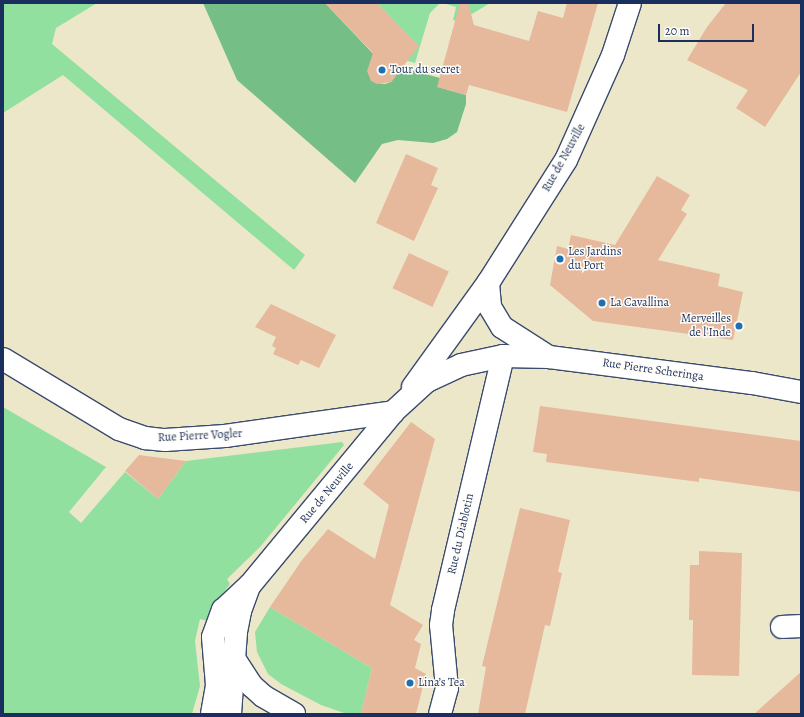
<!DOCTYPE html>
<meta charset="utf-8">
<style>
body{margin:0}
#map{position:relative;width:804px;height:717px;overflow:hidden;background:#ede7ca;font-family:Alegreya,serif}
div>[style]{position:absolute}
.green>*{inset:0;background:#92e09f}
.forest>*{inset:0;background:#75be86}
.building>*{inset:0;background:#e6b89c;transform-origin:0 0}
.roads{filter:drop-shadow(1px 0 #3a4b6e) drop-shadow(-1px 0 #3a4b6e) drop-shadow(0 1px #3a4b6e) drop-shadow(0 -1px #3a4b6e)}
.minor>*{height:22px;margin:-11px;padding:0 11px;transform-origin:11px;border-radius:11px;background:#fff}
.tertiary>*{height:22px;margin:-11px;padding:0 11px;transform-origin:11px;border-radius:11px;background:#fff}
.dots>*{width:11px;height:11px;translate:-50% -50%;box-sizing:border-box;border:2px solid #fdfcf7;border-radius:50%}
span{translate:-50% -50%;white-space:nowrap;text-align:center;line-height:1.15;-webkit-text-stroke:3px #fdfcf7;paint-order:stroke}
.poi-label{font-size:12px;color:#1b2f5e}
.left{translate:0 -50%;text-align:left}
.right{translate:-100% -50%;text-align:right}
.street-label{font-size:12px;color:#1b2f5e}
.frame{position:absolute;inset:0;border:4px solid #1b2f5e;pointer-events:none}
.scale{position:absolute;left:658px;top:24px;width:96px;height:18px;box-sizing:border-box;border:2px solid #1b2f5e;border-top:0;padding-left:5px;font-size:12px;line-height:14px;white-space:nowrap;color:#1b2f5e;-webkit-text-stroke:3px #fdfcf7;paint-order:stroke}
</style>
<div id="map">
<div class="green">
<div style="clip-path:polygon(3px 3px,97px 3px,56px 28px,52px 44px,305px 255px,294px 270px,63px 75px,3px 113px)"></div>
<div style="clip-path:polygon(377px 3px,440px 3px,430px 13px,415px 63px,380px 53px,404px 31px)"></div>
<div style="clip-path:polygon(443px 3px,490px 3px,459px 22px,453px 20px,456px 7px)"></div>
<div style="clip-path:polygon(3px 407px,106px 467px,69px 512px,81px 523px,125px 472px,158px 499px,186px 461px,342px 442px,344px 445px,260px 547px,227px 579px,230px 584px,216px 603px,208px 621px,200px 619px,195px 641px,200px 686px,192px 714px,3px 714px)"></div>
<div style="clip-path:polygon(270px 607px,372px 668px,361px 714px,347px 714px,321px 705px,281px 684px,268px 674px,257px 652px,255px 632px)"></div>
</div>
<div class="forest">
<div style="clip-path:polygon(203px 3px,325px 3px,377px 58px,376px 83px,385px 84px,391px 82px,395px 77px,396px 66px,440px 78px,438px 87px,466px 95px,466px 104px,457px 132px,447px 139px,433px 143px,398px 140px,382px 144px,355px 183px,237px 80px)"></div>
</div>
<div class="building">
<div style="clip-path:polygon(325px 3px,377px 3px,419px 46px,391px 82px,377px 84px,371px 81px,367px 71px,373px 53px)"></div>
<div style="clip-path:polygon(460px 3px,468px 3px,474px 25px,529px 41px,538px 11px,563px 18px,567px 3px,598px 3px,567px 112px,469px 85px,466px 95px,437px 87px)"></div>
<div style="clip-path:polygon(726px 3px,801px 3px,801px 72px,765px 127px,736px 108px,748px 90px,687px 60px,707px 27px)"></div>
<div style="clip-path:polygon(406px 154px,438px 168px,431px 185px,438px 188px,414px 241px,376px 223px)"></div>
<div style="clip-path:polygon(657px 176px,690px 195px,681px 210px,687px 214px,658px 260px,720px 274px,718px 286px,743px 292px,733px 340px,593px 321px,550px 285px,557px 246px,568px 249px,571px 235px,615px 245px)"></div>
<div style="left:409px;top:253px;width:44px;height:39px;rotate:25deg"></div>
<div style="clip-path:polygon(271px 304px,336px 335px,319px 368px,301px 360px,298px 365px,273px 354px,276px 348px,272px 346px,276px 337px,255px 327px)"></div>
<div style="clip-path:polygon(540px 406px,801px 441px,801px 492px,699px 478px,699px 482px,546px 462px,547px 454px,533px 452px)"></div>
<div style="clip-path:polygon(411px 422px,435px 439px,390px 605px,423px 625px,414px 640px,421px 644px,415px 668px,426px 674px,416px 714px,361px 714px,372px 668px,270px 607px,302px 560px,328px 529px,375px 559px,389px 505px,363px 484px)"></div>
<div style="clip-path:polygon(139px 455px,186px 461px,158px 499px,125px 471px)"></div>
<div style="clip-path:polygon(520px 508px,570px 520px,558px 572px,562px 573px,550px 626px,545px 625px,525px 714px,478px 714px,486px 667px,482px 666px)"></div>
<div style="clip-path:polygon(699px 551px,742px 553px,739px 676px,692px 675px,693px 620px,689px 620px,690px 565px,699px 565px)"></div>
<div style="clip-path:polygon(801px 672px,801px 714px,754px 714px)"></div>
</div>
<div class="roads">
<div class="minor">
<div style="left:3px;top:359px;width:135px;rotate:31.1deg"></div>
<div style="left:119px;top:429px;width:28px;rotate:19deg"></div>
<div style="left:145px;top:438px;width:20px;rotate:6deg"></div>
<div style="left:165px;top:440px;width:60px;rotate:-3.8deg"></div>
<div style="left:225px;top:436px;width:170px;rotate:-8.1deg"></div>
<div style="left:413px;top:387px;width:128px;rotate:-54.2deg"></div>
<div style="left:782px;top:627px;width:19px;rotate:-3deg"></div>
<div style="left:235px;top:660px;width:31px;rotate:57deg"></div>
<div style="left:252px;top:686px;width:15px;rotate:42deg"></div>
<div style="left:263px;top:696px;width:36px;rotate:30deg"></div>
<div style="left:212px;top:714px;width:29px;rotate:-80deg"></div>
<div style="left:217px;top:685px;width:48px;rotate:-94.8deg"></div>
<div style="left:213px;top:637px;width:29px;rotate:-70deg"></div>
<div style="left:223px;top:610px;width:37px;rotate:-43deg"></div>
<div style="left:250px;top:585px;width:224px;rotate:-50.4deg"></div>
<div style="left:393px;top:412px;width:46px;rotate:-42.4deg"></div>
<div style="left:427px;top:381px;width:38px;rotate:-25deg"></div>
<div style="left:461px;top:365px;width:43px;rotate:-12.1deg"></div>
<div style="left:503px;top:356px;width:46px;rotate:1.2deg"></div>
<div style="left:230px;top:714px;width:82px;rotate:-85.8deg"></div>
<div style="left:236px;top:632px;width:21px;rotate:-79deg"></div>
<div style="left:240px;top:611px;width:27px;rotate:-70deg"></div>
<div style="left:440px;top:714px;width:27px;rotate:-75deg"></div>
<div style="left:447px;top:688px;width:63px;rotate:-95.4deg"></div>
<div style="left:441px;top:625px;width:15px;rotate:-82deg"></div>
<div style="left:443px;top:610px;width:261px;rotate:-76.7deg"></div>
</div>
<div class="tertiary">
<div style="left:630px;top:3px;width:55px;rotate:108.1deg"></div>
<div style="left:613px;top:55px;width:115px;rotate:114.1deg"></div>
<div style="left:566px;top:160px;width:146px;rotate:122.4deg"></div>
<div style="left:488px;top:283px;width:24px;rotate:85deg"></div>
<div style="left:490px;top:307px;width:23px;rotate:59deg"></div>
<div style="left:502px;top:327px;width:56px;rotate:32.6deg"></div>
<div style="left:549px;top:357px;width:205px;rotate:7.3deg"></div>
<div style="left:752px;top:383px;width:50px;rotate:10.4deg"></div>
</div>
</div>
<div class="dots">
<div style="left:382px;top:70px;background:#1f6fb2"></div>
<div style="left:560px;top:259px;background:#1f6fb2"></div>
<div style="left:602px;top:303px;background:#1f6fb2"></div>
<div style="left:739px;top:326px;background:#1f6fb2"></div>
<div style="left:410px;top:683px;background:#1f6fb2"></div>
</div>
<div class="poi-label">
<span class="left" style="left:390px;top:70px">Tour du secret</span>
<span class="left" style="left:568px;top:259px">Les Jardins<br>du Port</span>
<span class="left" style="left:610px;top:303px">La Cavallina</span>
<span class="right" style="left:731px;top:326px">Merveilles<br>de l'Inde</span>
<span class="left" style="left:418px;top:683px">Lina’s Tea</span>
</div>
<div class="street-label">
<span style="left:564px;top:158px;rotate:-61deg">Rue de Neuville</span>
<span style="left:653px;top:370px;rotate:8deg">Rue Pierre Scheringa</span>
<span style="left:200px;top:436px;rotate:-3deg">Rue Pierre Vogler</span>
<span style="left:327px;top:493px;rotate:-50deg">Rue de Neuville</span>
<span style="left:461px;top:534px;rotate:-77deg">Rue du Diablotin</span>
</div>
<div class="frame"></div>
<div class="scale">20 m</div>
</div>
